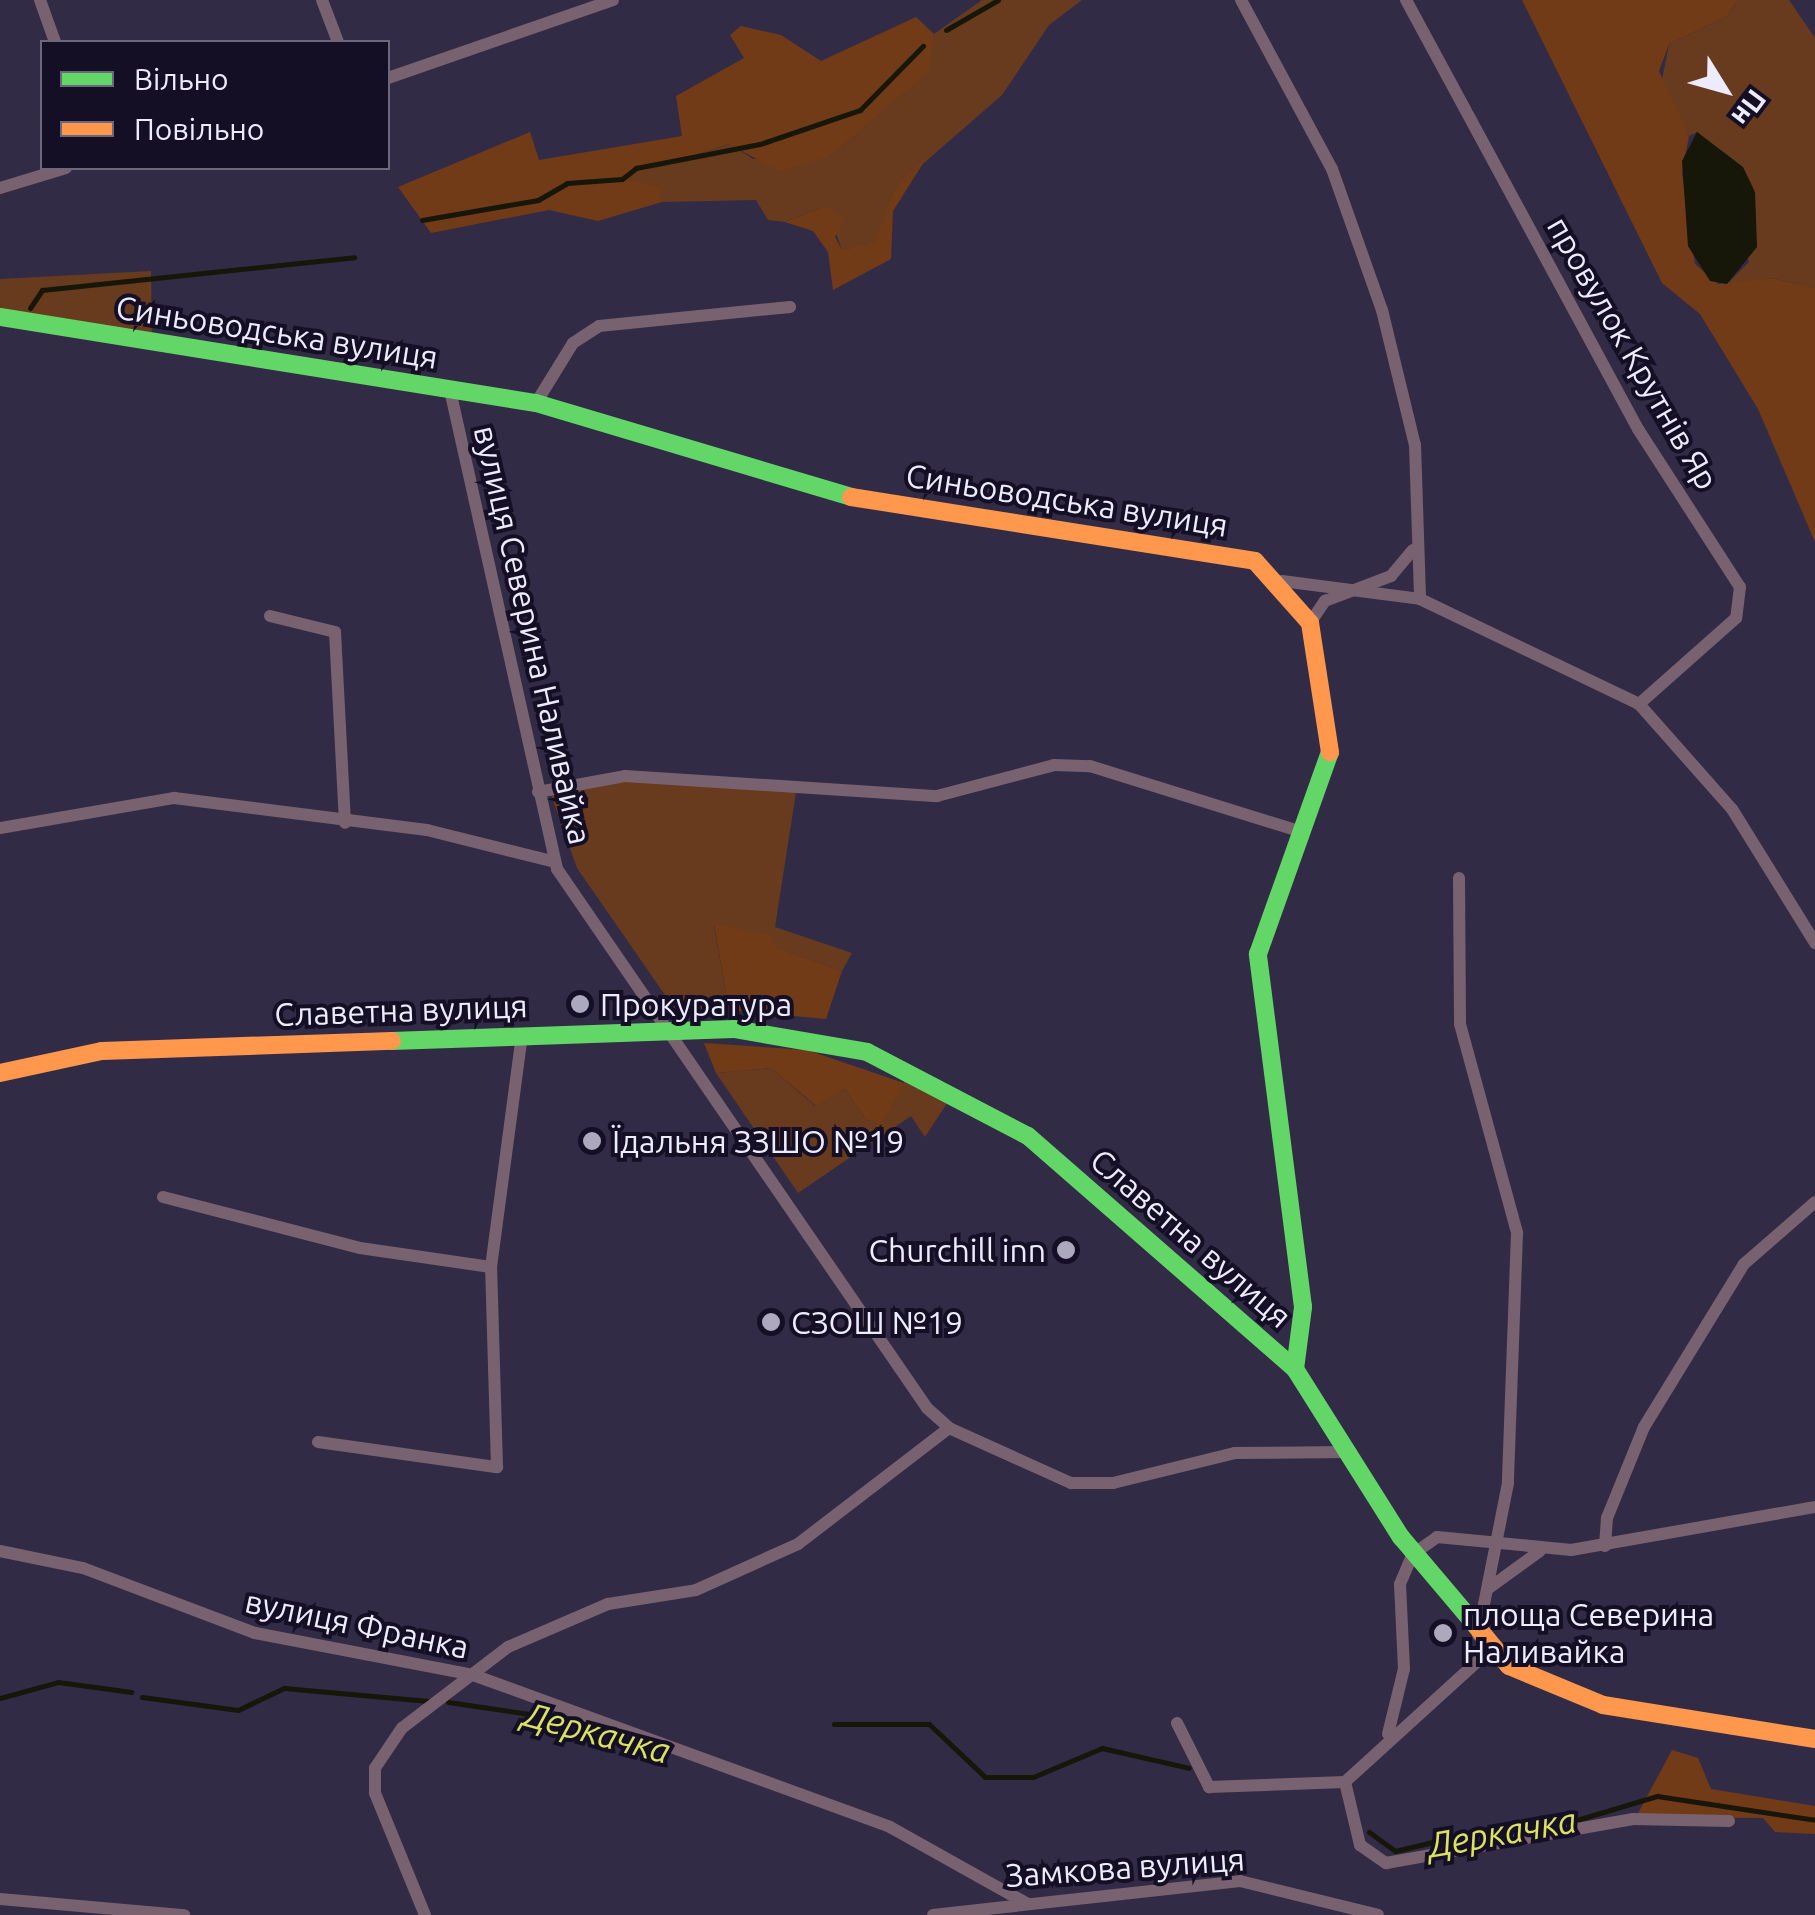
<!DOCTYPE html>
<meta charset="utf-8">
<style>
body{margin:0}
#map{position:relative;width:1815px;height:1915px;overflow:hidden;background:#322b46;font-family:Ubuntu,sans-serif}
div>[style]{position:absolute}
.green>*{inset:0;background:#683b1f}
.forest>*{inset:0;background:#713b17}
.water>*{inset:0;background:#161609}
.stream>*{height:5px;margin:-2.5px;padding:0 2.5px;transform-origin:2.5px;border-radius:2.5px;background:#161609}
.street>*{height:12px;margin:-6px;padding:0 6px;transform-origin:6px;border-radius:6px;background:#796270}
.fast>*{height:18px;margin:-9px;padding:0 9px;transform-origin:9px;border-radius:9px;background:#63d668}
.slow>*{height:18px;margin:-9px;padding:0 9px;transform-origin:9px;border-radius:9px;background:#ff974d}
.dots>*{width:28px;height:28px;translate:-50% -50%;box-sizing:border-box;border:5px solid #140f25;border-radius:50%}
span{translate:-50% -50%;white-space:nowrap;text-align:center;line-height:1.15;-webkit-text-stroke:8px #140f25;paint-order:stroke}
.street-label{font-size:32px;color:#edebff}
.poi-label{font-size:32px;color:#edebff}
.left{translate:0 -50%;text-align:left}
.right{translate:-100% -50%;text-align:right}
.water-label{font-size:35px;color:#dbe35a;font-style:italic}
.legend{position:absolute;left:40px;top:40px;width:350px;height:130px;box-sizing:border-box;background:#140f25;border:2px solid #6b677c;margin:0;padding:12px 18px;list-style:none;font-size:30px;color:#edebff}
.legend li{display:flex;align-items:center;gap:20px;height:50px}
.legend b{width:50px;border:2px solid #6b677c}
.north{position:absolute;left:1675px;top:40px;width:100px;height:100px;-webkit-text-stroke:8px #140f25;paint-order:stroke;rotate:127deg;font-size:28px;font-weight:700;line-height:40px;text-align:center;color:#edebff}
.north::after{content:'';display:block;margin:auto;width:35px;height:45px;background:#edebff;clip-path:polygon(50% 0,100% 100%,50% 72%,0 100%)}
</style>
<div id="map">
<div class="green">
<div style="clip-path:polygon(982px 0,1082px 0,1049px 25px,1002px 95px,894px 189px,876px 242px,842px 250px,826px 206px,785px 222px,768px 220px,756px 200px,662px 202px,658px 186px,622px 179px,730px 144px,753px 159px,831px 156px,928px 71px,934px 34px)"></div>
<div style="clip-path:polygon(1738px 0,1789px 0,1815px 38px,1815px 288px,1771px 278px,1727px 284px,1749px 262px,1697px 132px,1689px 136px,1661px 85px,1669px 44px,1727px 16px)"></div>
<div style="clip-path:polygon(151px 271px,152px 342px,0 317px,0 279px)"></div>
<div style="clip-path:polygon(625px 778px,797px 786px,775px 927px,852px 953px,842px 971px,714px 926px,729px 1010px,674px 1008px,577px 868px,550px 792px)"></div>
<div style="clip-path:polygon(771px 1068px,815px 1106px,845px 1089px,866px 1120px,882px 1122px,908px 1075px,951px 1097px,925px 1137px,911px 1116px,798px 1193px,716px 1073px)"></div>
</div>
<div class="forest">
<div style="clip-path:polygon(1522px 0,1738px 0,1727px 16px,1669px 44px,1659px 71px,1689px 136px,1682px 173px,1695px 264px,1718px 284px,1771px 278px,1815px 288px,1815px 542px,1758px 409px,1700px 314px,1662px 283px)"></div>
<div style="clip-path:polygon(916px 17px,934px 34px,929px 71px,831px 156px,779px 171px,729px 144px,623px 179px,659px 186px,662px 202px,598px 221px,549px 210px,431px 233px,398px 187px,530px 132px,539px 160px,682px 136px,676px 96px,744px 58px,730px 35px,741px 26px,781px 35px,821px 61px)"></div>
<div style="clip-path:polygon(929px 154px,893px 211px,891px 259px,833px 290px,828px 252px,813px 231px,785px 222px,826px 206px,845px 219px,835px 237px,842px 250px,875px 242px,894px 189px)"></div>
<div style="clip-path:polygon(714px 924px,771px 935px,777px 948px,842px 971px,826px 1019px,729px 1010px)"></div>
<div style="clip-path:polygon(704px 1043px,807px 1050px,904px 1083px,882px 1123px,866px 1120px,845px 1089px,816px 1106px,771px 1068px,716px 1073px)"></div>
<div style="clip-path:polygon(1672px 1750px,1698px 1758px,1711px 1789px,1815px 1806px,1815px 1834px,1775px 1832px,1763px 1818px,1636px 1817px)"></div>
</div>
<div class="water">
<div style="clip-path:polygon(1697px 132px,1743px 167px,1755px 192px,1757px 247px,1727px 284px,1710px 281px,1688px 246px,1682px 161px)"></div>
</div>
<div class="stream">
<div style="left:946px;top:30px;width:60px;rotate:-30deg"></div>
<div style="left:422px;top:220px;width:118px;rotate:-9.8deg"></div>
<div style="left:538px;top:200px;width:34px;rotate:-30deg"></div>
<div style="left:567px;top:183px;width:55px;rotate:-4.2deg"></div>
<div style="left:622px;top:179px;width:18px;rotate:-38deg"></div>
<div style="left:636px;top:168px;width:126px;rotate:-11deg"></div>
<div style="left:760px;top:144px;width:106px;rotate:-18.8deg"></div>
<div style="left:860px;top:110px;width:90px;rotate:-45.5deg"></div>
<div style="left:30px;top:308px;width:22px;rotate:-56deg"></div>
<div style="left:42px;top:290px;width:314px;rotate:-6deg"></div>
<div style="left:142px;top:1697px;width:97px;rotate:7.7deg"></div>
<div style="left:238px;top:1710px;width:51px;rotate:-25.6deg"></div>
<div style="left:284px;top:1688px;width:148px;rotate:5.1deg"></div>
<div style="left:0;top:1698px;width:60px;rotate:-15.4deg"></div>
<div style="left:58px;top:1682px;width:74px;rotate:7.8deg"></div>
<div style="left:448px;top:1702px;width:137px;rotate:8.4deg"></div>
<div style="left:834px;top:1724px;width:95px"></div>
<div style="left:929px;top:1724px;width:77px;rotate:43.4deg"></div>
<div style="left:985px;top:1777px;width:48px"></div>
<div style="left:1033px;top:1777px;width:75px;rotate:-22.8deg"></div>
<div style="left:1102px;top:1748px;width:89px;rotate:12.9deg"></div>
<div style="left:1369px;top:1832px;width:32px;rotate:36deg"></div>
<div style="left:1395px;top:1851px;width:95px;rotate:-13.4deg"></div>
<div style="left:1487px;top:1829px;width:66px;rotate:-1.7deg"></div>
<div style="left:1553px;top:1827px;width:109px;rotate:-16.6deg"></div>
<div style="left:1657px;top:1796px;width:160px;rotate:8.6deg"></div>
</div>
<div class="street">
<div style="left:40px;top:0;width:45px;rotate:70.3deg"></div>
<div style="left:322px;top:0;width:45px;rotate:69.1deg"></div>
<div style="left:1241px;top:0;width:192px;rotate:61.7deg"></div>
<div style="left:1332px;top:169px;width:150px;rotate:70.5deg"></div>
<div style="left:1382px;top:310px;width:139px;rotate:76.3deg"></div>
<div style="left:1415px;top:445px;width:154px;rotate:88.1deg"></div>
<div style="left:1420px;top:599px;width:243px;rotate:25.6deg"></div>
<div style="left:1639px;top:704px;width:140px;rotate:48.5deg"></div>
<div style="left:1732px;top:809px;width:158px;rotate:58.2deg"></div>
<div style="left:1406px;top:0;width:488px;rotate:61.6deg"></div>
<div style="left:1638px;top:429px;width:188px;rotate:57.2deg"></div>
<div style="left:1740px;top:587px;width:31px;rotate:97deg"></div>
<div style="left:1736px;top:618px;width:130px;rotate:138.4deg"></div>
<div style="left:388px;top:78px;width:238px;rotate:-19.1deg"></div>
<div style="left:0;top:188px;width:69px;rotate:-16.9deg"></div>
<div style="left:450px;top:390px;width:491px;rotate:77.4deg"></div>
<div style="left:557px;top:869px;width:654px;rotate:55.53deg"></div>
<div style="left:927px;top:1408px;width:30px;rotate:42deg"></div>
<div style="left:949px;top:1428px;width:134px;rotate:24.3deg"></div>
<div style="left:1071px;top:1483px;width:42px"></div>
<div style="left:1113px;top:1483px;width:126px;rotate:-13.8deg"></div>
<div style="left:1235px;top:1453px;width:116px;rotate:-0.5deg"></div>
<div style="left:536px;top:403px;width:70px;rotate:-58.3deg"></div>
<div style="left:573px;top:343px;width:31px;rotate:-33deg"></div>
<div style="left:599px;top:326px;width:192px;rotate:-5.7deg"></div>
<div style="left:1282px;top:581px;width:139px;rotate:7.4deg"></div>
<div style="left:270px;top:616px;width:67px;rotate:13.8deg"></div>
<div style="left:335px;top:632px;width:191px;rotate:87deg"></div>
<div style="left:1310px;top:623px;width:27px;rotate:-56deg"></div>
<div style="left:1325px;top:601px;width:71px;rotate:-20.7deg"></div>
<div style="left:1391px;top:576px;width:34px;rotate:-50deg"></div>
<div style="left:538px;top:792px;width:88px;rotate:-10.4deg"></div>
<div style="left:625px;top:776px;width:313px;rotate:3.7deg"></div>
<div style="left:937px;top:796px;width:121px;rotate:-14.8deg"></div>
<div style="left:1054px;top:765px;width:36px;rotate:2deg"></div>
<div style="left:1090px;top:766px;width:222px;rotate:17.3deg"></div>
<div style="left:0;top:828px;width:177px;rotate:-9.8deg"></div>
<div style="left:174px;top:798px;width:255px;rotate:7.2deg"></div>
<div style="left:427px;top:830px;width:132px;rotate:14deg"></div>
<div style="left:1459px;top:878px;width:146px;rotate:89.6deg"></div>
<div style="left:1460px;top:1024px;width:217px;rotate:74.7deg"></div>
<div style="left:1517px;top:1233px;width:250px;rotate:92.1deg"></div>
<div style="left:1508px;top:1483px;width:155px;rotate:101.2deg"></div>
<div style="left:163px;top:1197px;width:203px;rotate:14.5deg"></div>
<div style="left:360px;top:1248px;width:132px;rotate:8.3deg"></div>
<div style="left:318px;top:1442px;width:181px;rotate:8deg"></div>
<div style="left:497px;top:1467px;width:200px;rotate:-91.7deg"></div>
<div style="left:491px;top:1267px;width:234px;rotate:-82.4deg"></div>
<div style="left:1605px;top:1546px;width:28px;rotate:-86deg"></div>
<div style="left:1607px;top:1518px;width:98px;rotate:-67.9deg"></div>
<div style="left:1644px;top:1427px;width:191px;rotate:-58.5deg"></div>
<div style="left:1744px;top:1264px;width:94px;rotate:-41.1deg"></div>
<div style="left:0;top:1551px;width:85px;rotate:11.6deg"></div>
<div style="left:83px;top:1568px;width:184px;rotate:20.7deg"></div>
<div style="left:255px;top:1633px;width:222px;rotate:10.9deg"></div>
<div style="left:473px;top:1675px;width:444px;rotate:20deg"></div>
<div style="left:890px;top:1827px;width:158px;rotate:29.2deg"></div>
<div style="left:1489px;top:1588px;width:63px;rotate:-36deg"></div>
<div style="left:1490px;top:1650px;width:196px;rotate:137.7deg"></div>
<div style="left:1345px;top:1782px;width:65px;rotate:76.6deg"></div>
<div style="left:1360px;top:1845px;width:32px;rotate:35deg"></div>
<div style="left:1386px;top:1863px;width:251px;rotate:-10.1deg"></div>
<div style="left:1633px;top:1819px;width:96px;rotate:1.2deg"></div>
<div style="left:1177px;top:1723px;width:72px;rotate:63.4deg"></div>
<div style="left:1209px;top:1787px;width:136px;rotate:-2.1deg"></div>
<div style="left:1388px;top:1734px;width:67px;rotate:-76.2deg"></div>
<div style="left:1404px;top:1669px;width:85px;rotate:-92.7deg"></div>
<div style="left:1400px;top:1584px;width:33px;rotate:-67deg"></div>
<div style="left:1413px;top:1554px;width:29px;rotate:-35deg"></div>
<div style="left:1437px;top:1537px;width:135px;rotate:5.5deg"></div>
<div style="left:1571px;top:1550px;width:248px;rotate:-10deg"></div>
<div style="left:0;top:1899px;width:185px;rotate:5deg"></div>
<div style="left:425px;top:1915px;width:132px;rotate:-112.3deg"></div>
<div style="left:375px;top:1793px;width:25px;rotate:-90deg"></div>
<div style="left:375px;top:1768px;width:48px;rotate:-56deg"></div>
<div style="left:402px;top:1728px;width:133px;rotate:-37.4deg"></div>
<div style="left:508px;top:1647px;width:109px;rotate:-23.3deg"></div>
<div style="left:608px;top:1604px;width:89px;rotate:-9deg"></div>
<div style="left:696px;top:1590px;width:112px;rotate:-24.3deg"></div>
<div style="left:798px;top:1544px;width:190px;rotate:-37.5deg"></div>
<div style="left:933px;top:1915px;width:309px;rotate:-6.3deg"></div>
<div style="left:1240px;top:1881px;width:142px;rotate:13.8deg"></div>
</div>
<div class="fast">
<div style="left:0;top:317px;width:543px;rotate:9.12deg"></div>
<div style="left:536px;top:403px;width:329px;rotate:16.6deg"></div>
<div style="left:392px;top:1041px;width:342px;rotate:-2deg"></div>
<div style="left:734px;top:1029px;width:135px;rotate:9.8deg"></div>
<div style="left:867px;top:1052px;width:182px;rotate:27.6deg"></div>
<div style="left:1028px;top:1136px;width:354px;rotate:41.1deg"></div>
<div style="left:1295px;top:1369px;width:199px;rotate:57.8deg"></div>
<div style="left:1401px;top:1537px;width:119px;rotate:49.8deg"></div>
<div style="left:1295px;top:1369px;width:63px;rotate:-82.6deg"></div>
<div style="left:1303px;top:1307px;width:356px;rotate:-97.3deg"></div>
<div style="left:1258px;top:954px;width:214px;rotate:-70.4deg"></div>
</div>
<div class="slow">
<div style="left:851px;top:497px;width:409px;rotate:9deg"></div>
<div style="left:1255px;top:561px;width:83px;rotate:48.4deg"></div>
<div style="left:1310px;top:623px;width:131px;rotate:81.2deg"></div>
<div style="left:0;top:1073px;width:104px;rotate:-12.2deg"></div>
<div style="left:102px;top:1051px;width:290px;rotate:-2deg"></div>
<div style="left:1478px;top:1628px;width:49px;rotate:50.8deg"></div>
<div style="left:1509px;top:1666px;width:102px;rotate:22.5deg"></div>
<div style="left:1603px;top:1705px;width:215px;rotate:9.1deg"></div>
</div>
<div class="dots">
<div style="left:580px;top:1004px;background:#aca8be"></div>
<div style="left:592px;top:1141px;background:#aca8be"></div>
<div style="left:1066px;top:1250px;background:#aca8be"></div>
<div style="left:771px;top:1322px;background:#aca8be"></div>
<div style="left:1443px;top:1633px;background:#aca8be"></div>
</div>
<div class="street-label">
<span style="left:277px;top:332px;rotate:9deg">Синьоводська вулиця</span>
<span style="left:1633px;top:353px;rotate:60deg">провулок Крутнів Яр</span>
<span style="left:1067px;top:500px;rotate:9deg">Синьоводська вулиця</span>
<span style="left:533px;top:635px;rotate:77deg">вулиця Северина Наливайка</span>
<span style="left:401px;top:1010px;rotate:-2deg">Славетна вулиця</span>
<span style="left:1191px;top:1238px;rotate:41deg">Славетна вулиця</span>
<span style="left:357px;top:1624px;rotate:12deg">вулиця Франка</span>
<span style="left:1125px;top:1867px;rotate:-4deg">Замкова вулиця</span>
</div>
<div class="poi-label">
<span class="left" style="left:600px;top:1004px">Прокуратура</span>
<span class="left" style="left:612px;top:1141px">Їдальня ЗЗШО №19</span>
<span class="right" style="left:1046px;top:1250px">Churchill inn</span>
<span class="left" style="left:791px;top:1322px">СЗОШ №19</span>
<span class="left" style="left:1463px;top:1633px">площа Северина<br>Наливайка</span>
</div>
<div class="water-label">
<span style="left:597px;top:1732px;rotate:15deg">Деркачка</span>
<span style="left:1502px;top:1832px;rotate:-10deg">Деркачка</span>
</div>
<ul class="legend">
<li><b style="height:12px;background:#63d668"></b>Вільно</li>
<li><b style="height:12px;background:#ff974d"></b>Повільно</li>
</ul>
<div class="north">Пн</div>
</div>
